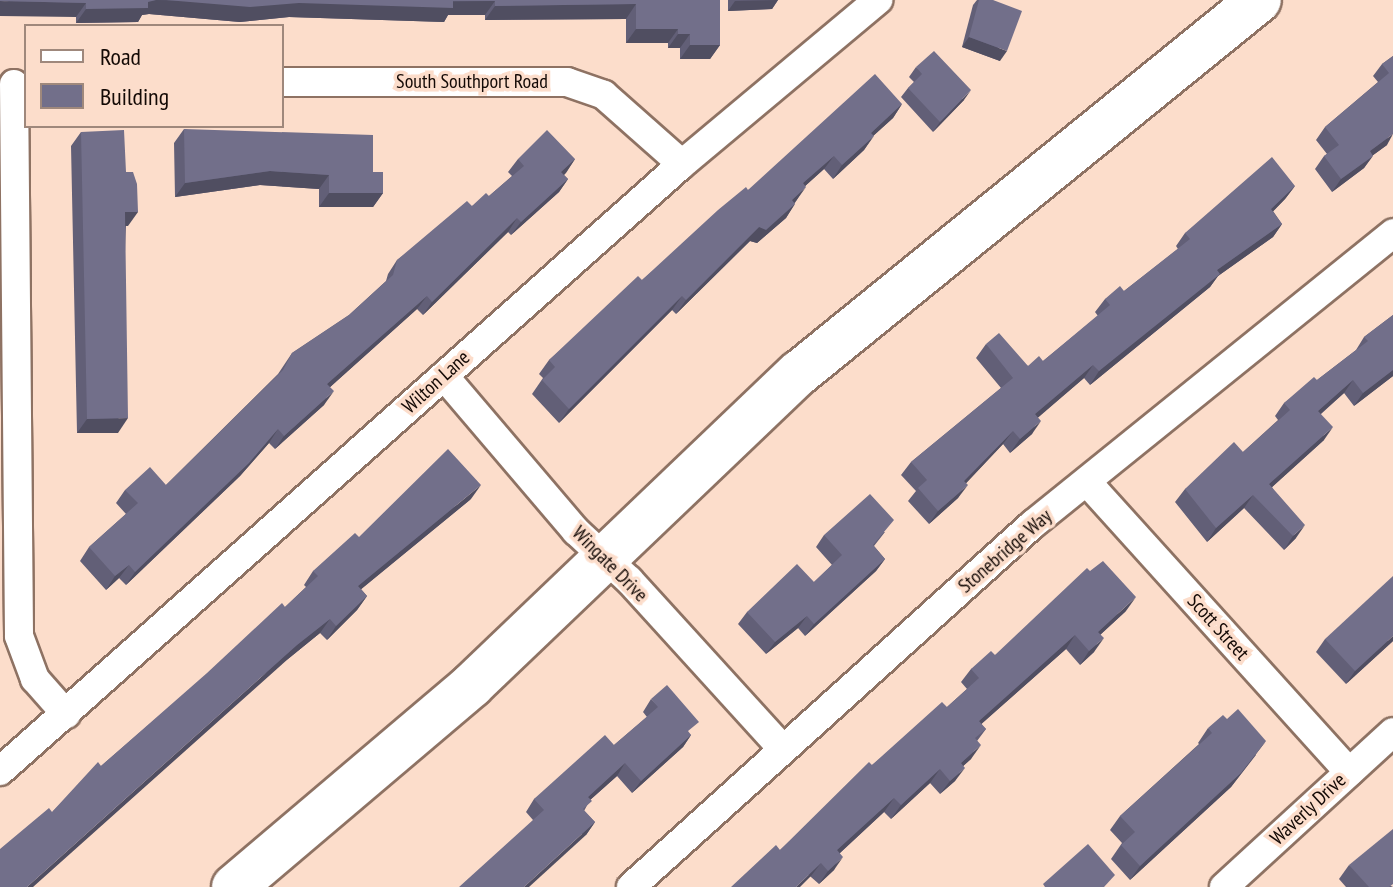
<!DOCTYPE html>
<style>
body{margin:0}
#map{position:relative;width:1393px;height:887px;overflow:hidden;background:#fcddcb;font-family:"PT Sans Narrow",sans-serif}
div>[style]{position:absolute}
.roads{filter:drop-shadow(2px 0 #8e7263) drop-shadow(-2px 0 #8e7263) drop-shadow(0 2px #8e7263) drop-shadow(0 -2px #8e7263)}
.street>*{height:28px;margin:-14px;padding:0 14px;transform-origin:14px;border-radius:14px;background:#fff}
.primary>*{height:44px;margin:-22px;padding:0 22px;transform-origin:22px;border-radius:22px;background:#fff}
.wall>*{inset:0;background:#625f77}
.shaded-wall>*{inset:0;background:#504e61}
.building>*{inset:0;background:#726f8a}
span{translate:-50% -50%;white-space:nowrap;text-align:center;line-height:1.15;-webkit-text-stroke:7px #fcddcb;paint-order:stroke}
.street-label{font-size:20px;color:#130905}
.legend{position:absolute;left:24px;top:24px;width:260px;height:104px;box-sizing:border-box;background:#fcddcb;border:2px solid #9f887c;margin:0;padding:10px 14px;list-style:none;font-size:24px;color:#130905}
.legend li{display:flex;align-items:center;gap:16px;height:40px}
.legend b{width:40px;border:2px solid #9f887c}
</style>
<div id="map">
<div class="roads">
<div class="street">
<div style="left:282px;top:82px;width:285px"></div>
<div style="left:567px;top:82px;width:39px;rotate:19deg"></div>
<div style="left:604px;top:95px;width:104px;rotate:41.5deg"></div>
<div style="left:14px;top:84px;width:552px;rotate:89.48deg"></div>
<div style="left:19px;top:636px;width:46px;rotate:69.6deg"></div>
<div style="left:35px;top:679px;width:47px;rotate:48.5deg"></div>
<div style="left:444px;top:376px;width:204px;rotate:49.6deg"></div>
<div style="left:576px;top:531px;width:72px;rotate:42.8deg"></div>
<div style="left:629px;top:580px;width:226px;rotate:47.7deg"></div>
<div style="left:1087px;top:482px;width:391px;rotate:47.9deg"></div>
<div style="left:0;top:771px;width:913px;rotate:-41.67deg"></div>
<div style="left:682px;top:164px;width:256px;rotate:-39.9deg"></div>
<div style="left:631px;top:887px;width:542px;rotate:-42.08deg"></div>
<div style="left:1033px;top:524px;width:463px;rotate:-38.9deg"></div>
<div style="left:1224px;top:887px;width:229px;rotate:-42.5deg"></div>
</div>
<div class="primary">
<div style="left:234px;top:887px;width:312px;rotate:-40.3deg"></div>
<div style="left:472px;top:685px;width:452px;rotate:-43.7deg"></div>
<div style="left:799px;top:373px;width:592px;rotate:-39.04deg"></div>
</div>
</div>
<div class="wall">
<div style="clip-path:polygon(0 0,720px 0,720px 45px,710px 59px,680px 59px,680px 48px,668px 48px,668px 43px,626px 43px,626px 19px,485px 20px,485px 15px,448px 15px,444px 22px,289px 17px,240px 22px,149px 14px,142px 15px,138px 22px,76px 23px,76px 17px)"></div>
<div style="clip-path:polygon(728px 0,778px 0,772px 9px,728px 11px)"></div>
<div style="clip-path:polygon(977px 0,993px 0,1000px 61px,962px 47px,973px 5px)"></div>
<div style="clip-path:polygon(1393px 56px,1387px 145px,1373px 155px,1364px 168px,1332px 192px,1315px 169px,1324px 156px,1327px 154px,1316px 140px,1325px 127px,1378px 82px,1373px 76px,1382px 64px)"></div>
<div style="clip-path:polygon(916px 67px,964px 100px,933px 132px,901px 97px,908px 88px,914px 82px,909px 77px)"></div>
<div style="clip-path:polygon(902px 104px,893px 118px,873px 136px,864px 150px,833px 179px,824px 169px,805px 186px,786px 218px,757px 243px,750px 241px,676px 314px,672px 310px,559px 423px,532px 394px,543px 378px,539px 374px,549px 360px,642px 280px,748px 190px)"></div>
<div style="clip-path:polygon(184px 129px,373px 172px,383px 193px,373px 207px,319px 207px,319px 189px,260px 185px,175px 197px,174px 143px)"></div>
<div style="clip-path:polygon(81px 132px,128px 226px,126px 226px,118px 433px,77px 433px,71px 146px)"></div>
<div style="clip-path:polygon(518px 159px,575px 159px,564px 175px,568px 179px,559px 192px,511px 235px,508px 232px,423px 315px,417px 309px,330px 387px,324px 405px,275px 449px,269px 443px,240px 476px,126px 585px,119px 578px,106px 590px,80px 561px,89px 547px,126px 514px,116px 503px,125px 490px,166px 485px,278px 374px,292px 353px,349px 315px,386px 281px,388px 274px,397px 260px,472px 206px,489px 196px,512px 176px,508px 172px)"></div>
<div style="clip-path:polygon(1295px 186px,1285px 199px,1273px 211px,1282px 224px,1273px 237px,1218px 276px,1210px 287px,1090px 385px,1084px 378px,1038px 417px,1032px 434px,1010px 453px,1003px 444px,966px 483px,958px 498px,929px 524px,908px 501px,916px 491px,901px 475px,911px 462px,1001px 388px,976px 358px,986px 344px,1028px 366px,1043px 361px,1098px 316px,1095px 312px,1105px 299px,1124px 291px,1178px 249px,1176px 246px,1185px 233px)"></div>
<div style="clip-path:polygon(1393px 315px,1393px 376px,1354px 406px,1344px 393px,1321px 414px,1324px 440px,1272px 487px,1296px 538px,1284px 550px,1244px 508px,1207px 542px,1175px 502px,1185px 489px,1243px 452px,1278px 420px,1275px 416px,1284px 403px,1317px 380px,1356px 350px,1364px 337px)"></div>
<div style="clip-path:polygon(471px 499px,361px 589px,367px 596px,357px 610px,327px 640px,320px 633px,288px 659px,52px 812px,101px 766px,285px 607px,306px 587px,304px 585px,313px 571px)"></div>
<div style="clip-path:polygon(885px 532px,874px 546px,885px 559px,876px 571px,805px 636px,798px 628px,766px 654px,738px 624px,747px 612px,814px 582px,832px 565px,816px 547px,824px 535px)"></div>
<div style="clip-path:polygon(1126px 611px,1100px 635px,1094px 652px,1080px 665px,1066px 649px,981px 724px,986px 729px,977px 741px,971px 759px,963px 766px,955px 781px,940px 794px,930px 783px,891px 819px,884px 812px,840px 853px,834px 870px,819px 884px,780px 850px,872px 765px,947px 707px,967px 689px,961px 682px,971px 669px,995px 655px)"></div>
<div style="clip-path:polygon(1325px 639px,1393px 641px,1346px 684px,1316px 652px)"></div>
<div style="clip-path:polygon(651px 699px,691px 735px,683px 747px,632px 793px,617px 776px,590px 800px,584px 811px,595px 822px,586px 835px,533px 820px,526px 812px,534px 799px,614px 745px,647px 717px,643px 712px)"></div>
<div style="clip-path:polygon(1208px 728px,1256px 755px,1231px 787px,1130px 880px,1111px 859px,1122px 843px,1110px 830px,1120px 816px,1199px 744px,1198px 743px)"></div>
<div style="clip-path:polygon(1349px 865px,1393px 887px,1346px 887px,1339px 879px)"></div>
</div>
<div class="shaded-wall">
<div style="clip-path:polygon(156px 0,299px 3px,495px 1px,485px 15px,448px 15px,444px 22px,289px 17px,240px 22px,149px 14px,142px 15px,138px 22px,76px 23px,86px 9px)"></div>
<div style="clip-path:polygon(778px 0,772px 9px,728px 11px,735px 1px)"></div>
<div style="clip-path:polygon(0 1px,86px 3px,76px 17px,0 16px)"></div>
<div style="clip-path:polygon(636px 4px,626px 19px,485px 20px,495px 6px)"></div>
<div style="clip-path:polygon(636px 29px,678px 29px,668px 43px,626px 43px)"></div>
<div style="clip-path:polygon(678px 34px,690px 34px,680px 48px,668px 48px)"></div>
<div style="clip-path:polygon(969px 37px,1007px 51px,1000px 61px,962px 47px)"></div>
<div style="clip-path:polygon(690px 45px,720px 45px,710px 59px,680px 59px)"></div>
<div style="clip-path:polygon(971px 90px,964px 100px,933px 132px,940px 122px)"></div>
<div style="clip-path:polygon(902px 104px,893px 118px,861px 147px,871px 133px)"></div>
<div style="clip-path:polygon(1393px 134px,1387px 145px,1361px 164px,1370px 151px)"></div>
<div style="clip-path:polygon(874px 136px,864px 150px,833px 179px,842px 165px)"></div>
<div style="clip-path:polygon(834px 156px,824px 169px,793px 197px,803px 183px)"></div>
<div style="clip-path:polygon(1373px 156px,1364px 168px,1332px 192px,1341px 179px)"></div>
<div style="clip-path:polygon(575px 159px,566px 173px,552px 186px,561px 172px)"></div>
<div style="clip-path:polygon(270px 171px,329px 175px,319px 189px,260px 185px,175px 197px,185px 183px)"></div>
<div style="clip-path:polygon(568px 179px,559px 192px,511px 235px,521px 222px)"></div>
<div style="clip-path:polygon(1295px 186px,1285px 199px,1262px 223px,1271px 209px)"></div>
<div style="clip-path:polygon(806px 187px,796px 201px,782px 213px,792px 200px)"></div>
<div style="clip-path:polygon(329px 193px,383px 193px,373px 207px,319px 207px)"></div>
<div style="clip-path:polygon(795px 204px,786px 218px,757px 243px,750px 241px,676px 314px,686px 300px,759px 227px)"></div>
<div style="clip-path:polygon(125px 212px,138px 212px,128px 226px,115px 226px)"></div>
<div style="clip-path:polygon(517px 218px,508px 232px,423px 315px,432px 302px)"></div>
<div style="clip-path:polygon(1282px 224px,1273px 237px,1218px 276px,1210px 287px,1090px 385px,1099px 371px,1217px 270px)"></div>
<div style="clip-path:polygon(427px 296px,417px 309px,318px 398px,327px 384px)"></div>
<div style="clip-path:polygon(682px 296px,672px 310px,559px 423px,569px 409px)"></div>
<div style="clip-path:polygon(1093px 365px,1084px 378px,1026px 428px,1035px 414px)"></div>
<div style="clip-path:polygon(1393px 370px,1393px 376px,1354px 406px,1363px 393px)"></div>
<div style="clip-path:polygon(1353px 380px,1344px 393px,1309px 424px,1318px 411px)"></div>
<div style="clip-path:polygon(334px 391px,324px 405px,275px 449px,284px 436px)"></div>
<div style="clip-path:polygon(128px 418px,118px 433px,77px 433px,87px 419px)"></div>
<div style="clip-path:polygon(1041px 421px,1032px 434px,1010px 453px,1020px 439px)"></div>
<div style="clip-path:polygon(1333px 427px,1324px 440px,1260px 498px,1269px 484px)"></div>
<div style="clip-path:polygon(278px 429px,269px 443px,240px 476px,126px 585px,135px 572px)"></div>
<div style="clip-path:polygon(1013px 431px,1003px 444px,955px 495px,964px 481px)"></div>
<div style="clip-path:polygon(481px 485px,471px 499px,348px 600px,358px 586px)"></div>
<div style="clip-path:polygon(968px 485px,958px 498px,929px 524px,938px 511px)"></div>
<div style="clip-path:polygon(1253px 495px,1244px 508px,1207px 542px,1216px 528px)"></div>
<div style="clip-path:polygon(1305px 525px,1296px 538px,1284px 550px,1293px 536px)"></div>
<div style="clip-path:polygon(885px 559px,876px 571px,805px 636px,814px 624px)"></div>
<div style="clip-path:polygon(129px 565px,119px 578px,106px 590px,115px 576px)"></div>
<div style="clip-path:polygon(367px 596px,357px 610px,327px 640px,336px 626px)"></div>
<div style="clip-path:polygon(1136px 597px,1126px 611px,1088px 646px,1098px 632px)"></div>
<div style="clip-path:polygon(807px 616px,798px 628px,766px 654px,775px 642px)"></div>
<div style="clip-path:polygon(330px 619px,320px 633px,288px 659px,33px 887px,27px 887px,297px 645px)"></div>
<div style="clip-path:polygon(1075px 635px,1066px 649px,969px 735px,979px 721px)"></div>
<div style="clip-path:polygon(1393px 636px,1393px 641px,1346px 684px,1355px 671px)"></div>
<div style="clip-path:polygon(1104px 638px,1094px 652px,1080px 665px,1089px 651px)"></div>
<div style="clip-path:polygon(691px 735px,683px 747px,632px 793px,641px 781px)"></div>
<div style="clip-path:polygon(1266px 741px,1231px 787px,1130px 880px,1140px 866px)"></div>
<div style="clip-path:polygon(981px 745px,971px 759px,951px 777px,961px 763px)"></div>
<div style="clip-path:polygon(625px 763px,617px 776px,580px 809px,588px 797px)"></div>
<div style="clip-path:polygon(965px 768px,955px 781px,940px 794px,950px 781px)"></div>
<div style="clip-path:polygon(940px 769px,930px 783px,891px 819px,901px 805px)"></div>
<div style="clip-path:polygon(894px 798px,884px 812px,828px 864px,837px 850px)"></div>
<div style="clip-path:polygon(595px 822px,586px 835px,529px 887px,524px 887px)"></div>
<div style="clip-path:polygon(843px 857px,834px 870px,819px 884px,828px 871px)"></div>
<div style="clip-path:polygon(821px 863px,811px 876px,800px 887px,796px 887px)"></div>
</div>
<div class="building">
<div style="clip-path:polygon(0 0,156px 0,148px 2px,148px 8px,86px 9px,86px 3px,0 1px)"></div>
<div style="clip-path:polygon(166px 0,720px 0,720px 45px,690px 45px,690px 34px,678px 34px,678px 29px,636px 29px,636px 4px,495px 6px,495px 1px,453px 1px,453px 8px,299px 3px,250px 7px)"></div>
<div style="clip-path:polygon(979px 0,993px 0,1022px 11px,1007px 51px,969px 37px)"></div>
<div style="clip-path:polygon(934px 51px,971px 90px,940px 122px,908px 88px,922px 74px,916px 67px)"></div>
<div style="clip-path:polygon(1393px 56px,1393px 134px,1370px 151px,1373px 156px,1341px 179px,1324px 156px,1339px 145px,1325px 127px,1389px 73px,1382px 64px)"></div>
<div style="clip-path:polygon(875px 74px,902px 104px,871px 133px,874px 136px,842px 165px,834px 156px,803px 183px,806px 187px,792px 200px,795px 204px,766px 230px,759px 227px,686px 300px,682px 296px,569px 409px,542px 380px,555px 367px,549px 360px,638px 276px,642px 280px,718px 210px,746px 187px,748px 190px)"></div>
<div style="clip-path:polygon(184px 129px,373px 135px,373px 172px,383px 172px,383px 193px,329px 193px,329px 175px,270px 171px,185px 183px)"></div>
<div style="clip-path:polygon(124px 130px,126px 172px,133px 172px,137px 184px,138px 212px,125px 212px,128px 418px,87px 419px,81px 132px)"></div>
<div style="clip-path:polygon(547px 130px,575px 159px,561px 172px,568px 179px,521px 222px,517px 218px,432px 302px,427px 296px,327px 384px,334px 391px,284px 436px,278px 429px,249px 463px,135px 572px,129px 565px,115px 576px,89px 547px,138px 503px,125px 490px,150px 467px,166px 485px,283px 370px,292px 353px,349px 315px,393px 275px,397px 260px,467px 201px,472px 206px,486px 193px,489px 196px,524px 166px,518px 159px)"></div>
<div style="clip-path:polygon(1272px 157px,1295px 186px,1271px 209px,1282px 224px,1217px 270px,1220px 274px,1099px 371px,1093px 365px,1035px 414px,1041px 421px,1020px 439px,1013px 431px,964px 481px,968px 485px,938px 511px,918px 488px,927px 480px,911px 462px,1013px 378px,986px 344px,999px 333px,1028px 366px,1039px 356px,1043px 361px,1110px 305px,1105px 299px,1120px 286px,1124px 291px,1190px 239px,1185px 233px)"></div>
<div style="clip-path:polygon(1393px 315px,1393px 370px,1363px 393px,1353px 380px,1318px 411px,1333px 427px,1269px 484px,1305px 525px,1293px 536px,1253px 495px,1216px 528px,1185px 489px,1234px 442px,1243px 452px,1290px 410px,1284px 403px,1314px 377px,1317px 380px,1368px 341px,1364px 337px)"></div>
<div style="clip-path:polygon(448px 449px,481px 485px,358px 586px,367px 596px,336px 626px,330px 619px,297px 645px,27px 887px,0 887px,0 849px,49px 808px,52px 812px,98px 762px,101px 766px,207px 673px,282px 603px,285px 607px,318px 576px,313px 571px,355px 533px,359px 537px)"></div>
<div style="clip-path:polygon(870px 494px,894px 520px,873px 545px,885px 559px,814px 624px,807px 616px,775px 642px,747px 612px,797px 564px,814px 582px,842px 555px,824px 535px)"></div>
<div style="clip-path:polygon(1103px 561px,1136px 597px,1098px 632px,1104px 638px,1089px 651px,1075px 635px,979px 721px,986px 729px,975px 738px,981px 745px,961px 763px,965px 768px,950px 781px,940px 769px,901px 805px,894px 798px,837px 850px,843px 857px,828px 871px,821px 863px,796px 887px,731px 887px,776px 845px,780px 850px,869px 762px,872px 765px,942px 702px,947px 707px,979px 678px,971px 669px,991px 651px,995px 655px,1087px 568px,1090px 571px)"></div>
<div style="clip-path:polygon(1393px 576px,1393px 636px,1355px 671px,1325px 639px)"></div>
<div style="clip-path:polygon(667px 685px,699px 722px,688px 731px,691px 735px,641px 781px,625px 763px,588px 797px,592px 801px,583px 809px,595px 822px,524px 887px,459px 887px,544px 810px,534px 799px,605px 735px,614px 745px,658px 707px,651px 699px)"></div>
<div style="clip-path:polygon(1238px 709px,1266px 741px,1241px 773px,1140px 866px,1121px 845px,1135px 832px,1120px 816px,1212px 733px,1208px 728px,1223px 715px,1227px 719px)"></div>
<div style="clip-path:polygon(1393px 829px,1393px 884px,1389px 887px,1369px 887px,1349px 865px)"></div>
<div style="clip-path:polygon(1088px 844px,1115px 875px,1104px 887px,1045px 887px,1043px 884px)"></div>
</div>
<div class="street-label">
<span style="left:472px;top:81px">South Southport Road</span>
<span style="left:436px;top:382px;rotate:-42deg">Wilton Lane</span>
<span style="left:1005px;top:551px;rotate:-41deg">Stonebridge Way</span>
<span style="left:610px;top:564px;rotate:45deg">Wingate Drive</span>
<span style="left:1218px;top:627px;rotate:48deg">Scott Street</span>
<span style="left:1308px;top:809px;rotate:-43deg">Waverly Drive</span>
</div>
<ul class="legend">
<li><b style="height:10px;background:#fff"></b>Road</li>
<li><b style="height:22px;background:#726f8a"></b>Building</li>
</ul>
</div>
